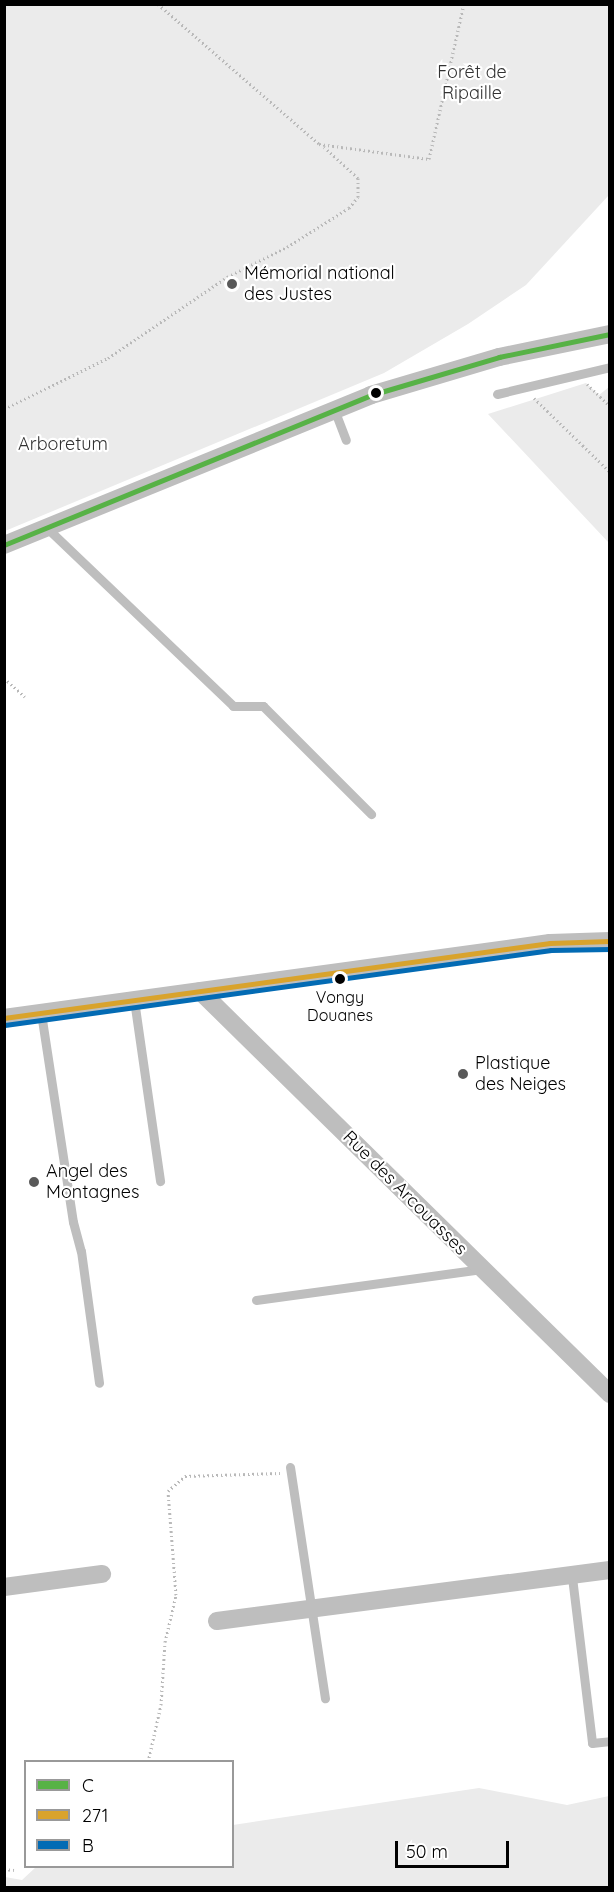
<!DOCTYPE html>
<meta charset="utf-8">
<style>
body{margin:0}
#map{position:relative;width:614px;height:1892px;overflow:hidden;background:#fff;font-family:Quicksand,sans-serif}
div>[style]{position:absolute}
.green>*{inset:0;background:#ebebeb}
.path>*{height:3px;margin-top:-1.5px;transform-origin:0;background:repeating-linear-gradient(90deg,#b9b9b9 0 1.5px,transparent 0 4.5px)}
.service>*{height:9px;margin:-4.5px;padding:0 4.5px;transform-origin:4.5px;border-radius:4.5px;background:#bebebe}
.minor>*{height:18px;margin:-9px;padding:0 9px;transform-origin:9px;border-radius:9px;background:#bebebe}
.bus-1>*{height:4.5px;margin:-2.25px;padding:0 2.25px;transform-origin:2.25px;border-radius:2.25px;background:#57b246}
.bus-2>*{height:4.5px;margin:-2.25px;padding:0 2.25px;transform-origin:2.25px;border-radius:2.25px;background:#d9a32c}
.bus-3>*{height:4.5px;margin:-2.25px;padding:0 2.25px;transform-origin:2.25px;border-radius:2.25px;background:#036bb4}
.dots>*{width:16px;height:16px;translate:-50% -50%;box-sizing:border-box;border:3px solid #fff;border-radius:50%}
span{translate:-50% -50%;white-space:nowrap;text-align:center;line-height:1.15;-webkit-text-stroke:4.5px #fff;paint-order:stroke}
.bus-label{font-size:16px;color:#000}
.park-label{font-size:18px;color:#323232}
.poi-label{font-size:18px;color:#000}
.left{translate:0 -50%;text-align:left}
.street-label{font-size:18px;color:#000}
.frame{position:absolute;inset:0;border:6px solid #000;pointer-events:none}
.legend{position:absolute;left:24px;top:1760px;width:210px;height:108px;box-sizing:border-box;background:#fff;border:2px solid #999;margin:0;padding:8px 10px;list-style:none;font-size:18px;color:#000}
.legend li{display:flex;align-items:center;gap:12px;height:30px}
.legend b{width:30px;border:2px solid #999}
.scale{position:absolute;left:395px;top:1841px;width:114px;height:27px;box-sizing:border-box;border:3px solid #000;border-top:0;padding-left:8px;font-size:18px;line-height:21px;white-space:nowrap;color:#000;-webkit-text-stroke:4px #fff;paint-order:stroke}
</style>
<div id="map">
<div class="green">
<div style="clip-path:polygon(5px 4px,609px 5px,609px 195px,526px 285px,468px 324px,384px 373px,5px 531px)"></div>
<div style="clip-path:polygon(586px 383px,599px 395px,609px 387px,609px 543px,488px 414px)"></div>
<div style="clip-path:polygon(479px 1788px,567px 1805px,609px 1796px,609px 1887px,5px 1887px,5px 1877px,22px 1880px,36px 1867px,232px 1866px,233px 1825px)"></div>
</div>
<div class="path">
<div style="left:158px;top:4px;width:213px;rotate:41deg"></div>
<div style="left:319px;top:144px;width:111px;rotate:7.8deg"></div>
<div style="left:429px;top:159px;width:159px;rotate:-77.3deg"></div>
<div style="left:587px;top:384px;width:32px;rotate:44deg"></div>
<div style="left:534px;top:398px;width:106px;rotate:44.2deg"></div>
<div style="left:4px;top:409px;width:116px;rotate:-26.1deg"></div>
<div style="left:108px;top:358px;width:144px;rotate:-34.2deg"></div>
<div style="left:227px;top:277px;width:67px;rotate:-26.6deg"></div>
<div style="left:287px;top:247px;width:73px;rotate:-32.2deg"></div>
<div style="left:349px;top:208px;width:14px;rotate:-51deg"></div>
<div style="left:358px;top:197px;width:19px;rotate:-90deg"></div>
<div style="left:358px;top:178px;width:46px;rotate:-137.6deg"></div>
<div style="left:4px;top:678px;width:28px;rotate:42deg"></div>
<div style="left:148px;top:1762px;width:58px;rotate:-77.2deg"></div>
<div style="left:161px;top:1705px;width:63px;rotate:-86.4deg"></div>
<div style="left:165px;top:1642px;width:48px;rotate:-76.8deg"></div>
<div style="left:176px;top:1595px;width:104px;rotate:-94.4deg"></div>
<div style="left:168px;top:1491px;width:23px;rotate:-41deg"></div>
<div style="left:185px;top:1476px;width:95px;rotate:-1.8deg"></div>
<div style="left:4px;top:1869px;width:10px;rotate:6deg"></div>
</div>
<div class="service">
<div style="left:497px;top:394px;width:116px;rotate:-13.4deg"></div>
<div style="left:334px;top:409px;width:33px;rotate:69deg"></div>
<div style="left:47px;top:528px;width:257px;rotate:43.7deg"></div>
<div style="left:233px;top:706px;width:30px"></div>
<div style="left:263px;top:706px;width:153px;rotate:45deg"></div>
<div style="left:134px;top:1000px;width:183px;rotate:81.8deg"></div>
<div style="left:41px;top:1013px;width:211px;rotate:81.3deg"></div>
<div style="left:73px;top:1222px;width:30px;rotate:75deg"></div>
<div style="left:81px;top:1251px;width:133px;rotate:82.2deg"></div>
<div style="left:256px;top:1300px;width:228px;rotate:-7.8deg"></div>
<div style="left:290px;top:1467px;width:234px;rotate:81.4deg"></div>
<div style="left:572px;top:1577px;width:167px;rotate:83.1deg"></div>
<div style="left:592px;top:1743px;width:18px;rotate:-6deg"></div>
</div>
<div class="minor">
<div style="left:4px;top:545px;width:396px;rotate:-22.2deg"></div>
<div style="left:371px;top:395px;width:134px;rotate:-16.5deg"></div>
<div style="left:499px;top:357px;width:113px;rotate:-11.7deg"></div>
<div style="left:200px;top:991px;width:575px;rotate:44.51deg"></div>
<div style="left:4px;top:1018px;width:551px;rotate:-7.82deg"></div>
<div style="left:550px;top:943px;width:60px;rotate:-1.9deg"></div>
<div style="left:4px;top:1587px;width:99px;rotate:-7.6deg"></div>
<div style="left:217px;top:1621px;width:396px;rotate:-7.4deg"></div>
</div>
<div class="bus-1">
<div style="left:4px;top:545px;width:396px;rotate:-22.2deg"></div>
<div style="left:371px;top:395px;width:134px;rotate:-16.5deg"></div>
<div style="left:499px;top:357px;width:113px;rotate:-11.7deg"></div>
</div>
<div class="bus-2">
<div style="left:4px;top:1018px;width:551px;rotate:-7.82deg"></div>
<div style="left:550px;top:943px;width:60px;rotate:-1.9deg"></div>
</div>
<div class="bus-3">
<div style="left:5px;top:1025px;width:551px;rotate:-7.82deg"></div>
<div style="left:551px;top:950px;width:59px;rotate:-1deg"></div>
</div>
<div class="dots">
<div style="left:232px;top:284px;background:#595959"></div>
<div style="left:376px;top:393px;background:#000"></div>
<div style="left:340px;top:979px;background:#000"></div>
<div style="left:463px;top:1074px;background:#595959"></div>
<div style="left:34px;top:1182px;background:#595959"></div>
</div>
<div class="bus-label">
<span style="left:340px;top:1006px">Vongy<br>Douanes</span>
</div>
<div class="park-label">
<span style="left:472px;top:83px">Forêt de<br>Ripaille</span>
<span style="left:63px;top:444px">Arboretum</span>
</div>
<div class="poi-label">
<span class="left" style="left:244px;top:284px">Mémorial national<br>des Justes</span>
<span class="left" style="left:475px;top:1074px">Plastique<br>des Neiges</span>
<span class="left" style="left:46px;top:1182px">Angel des<br>Montagnes</span>
</div>
<div class="street-label">
<span style="left:405px;top:1193px;rotate:45deg">Rue des Arcouasses</span>
</div>
<div class="frame"></div>
<ul class="legend">
<li><b style="height:8px;background:#57b246"></b>C</li>
<li><b style="height:8px;background:#d9a32c"></b>271</li>
<li><b style="height:8px;background:#036bb4"></b>B</li>
</ul>
<div class="scale">50 m</div>
</div>
